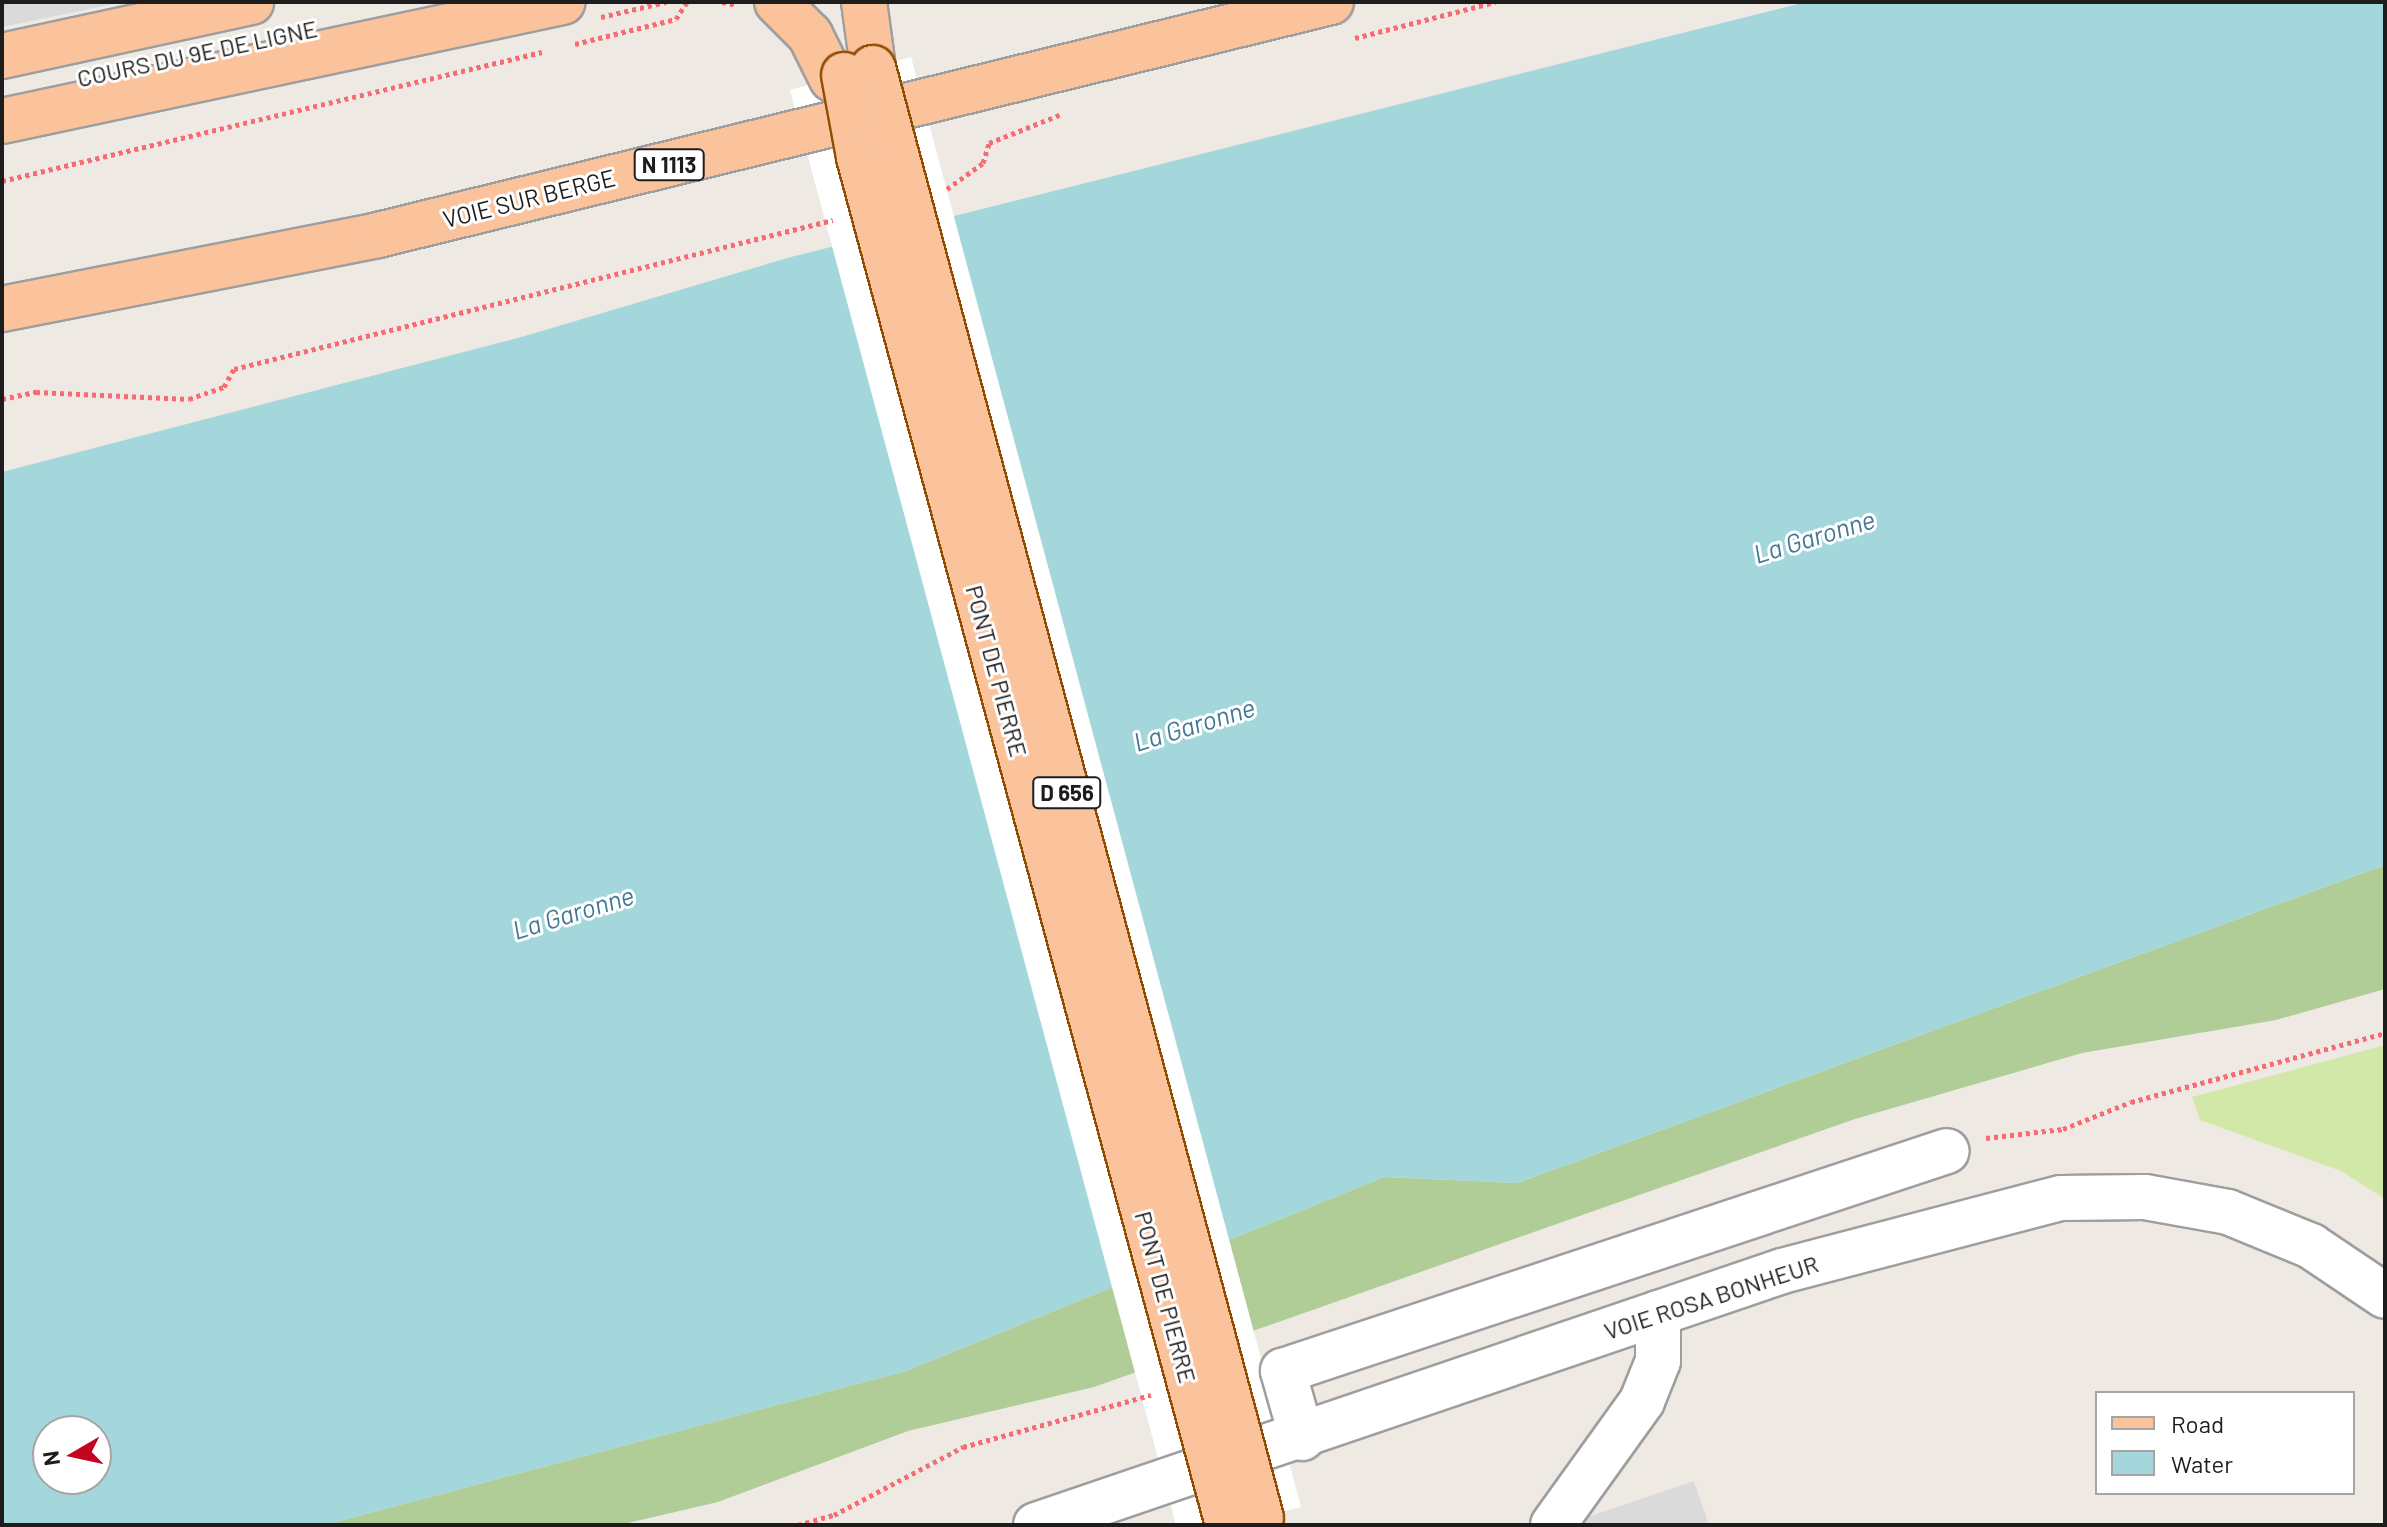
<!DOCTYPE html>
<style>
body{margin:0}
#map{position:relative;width:2387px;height:1527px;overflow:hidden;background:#eee9e3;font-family:Barlow,sans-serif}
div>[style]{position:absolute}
.residential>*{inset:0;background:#dbdada}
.grass>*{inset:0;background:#d2e8a9}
.forest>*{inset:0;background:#b0cd98}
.water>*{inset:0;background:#a4d7db}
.pier>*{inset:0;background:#fff}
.path>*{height:5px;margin-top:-2.5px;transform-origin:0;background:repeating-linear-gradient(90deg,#f76b73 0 4px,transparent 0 8px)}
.roads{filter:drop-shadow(2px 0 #9e9e9e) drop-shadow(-2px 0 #9e9e9e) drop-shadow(0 2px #9e9e9e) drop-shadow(0 -2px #9e9e9e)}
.minor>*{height:44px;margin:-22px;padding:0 22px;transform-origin:22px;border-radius:22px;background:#fff}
.major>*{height:44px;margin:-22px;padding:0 22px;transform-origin:22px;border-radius:22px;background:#fac39c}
.bridges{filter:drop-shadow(2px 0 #934d03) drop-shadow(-2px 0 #934d03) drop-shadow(0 2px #934d03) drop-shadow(0 -2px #934d03)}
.major-bridge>*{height:44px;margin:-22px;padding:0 22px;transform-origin:22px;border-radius:22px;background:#fac39c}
span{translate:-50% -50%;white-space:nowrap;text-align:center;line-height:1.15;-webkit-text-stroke:6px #fff;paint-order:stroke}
.shield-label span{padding:2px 6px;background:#fff;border:2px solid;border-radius:6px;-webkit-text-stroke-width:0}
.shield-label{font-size:22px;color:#1d1d1d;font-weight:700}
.street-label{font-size:24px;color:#1d1d1d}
.water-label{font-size:26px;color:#437894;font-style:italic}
.frame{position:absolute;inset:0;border:4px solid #1d1d1d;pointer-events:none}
.legend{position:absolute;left:2095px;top:1391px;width:260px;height:104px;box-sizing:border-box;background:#fff;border:2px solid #a5a5a5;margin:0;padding:10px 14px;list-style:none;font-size:24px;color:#1d1d1d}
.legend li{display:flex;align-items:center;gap:16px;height:40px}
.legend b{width:40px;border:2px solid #a5a5a5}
.north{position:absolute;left:32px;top:1415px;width:80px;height:80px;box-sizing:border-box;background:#fff;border:2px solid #a5a5a5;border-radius:50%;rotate:261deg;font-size:22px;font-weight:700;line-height:32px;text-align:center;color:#1d1d1d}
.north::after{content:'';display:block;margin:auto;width:28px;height:36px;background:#c60422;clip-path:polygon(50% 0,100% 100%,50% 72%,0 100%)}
</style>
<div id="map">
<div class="residential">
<div style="clip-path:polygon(2px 2px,124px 2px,2px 27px)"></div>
<div style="clip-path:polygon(1694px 1481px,1709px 1525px,1564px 1525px)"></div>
</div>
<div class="grass">
<div style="clip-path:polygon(2385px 1045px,2385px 1199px,2341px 1171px,2200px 1120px,2192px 1097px)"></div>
</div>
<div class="forest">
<div style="clip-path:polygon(2385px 865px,2385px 989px,2276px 1020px,2082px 1053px,1855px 1119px,1094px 1387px,908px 1431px,718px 1502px,619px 1525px,324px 1525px,906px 1371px,1384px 1177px,1517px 1183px)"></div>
</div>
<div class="water">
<div style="clip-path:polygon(evenodd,1806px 2px,2385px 2px,2385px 865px,1517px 1183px,1384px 1177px,906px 1371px,324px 1525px,2px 1525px,2px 472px,525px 336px,791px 257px,1806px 2px,48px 1431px,96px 1431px,96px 1479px,48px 1479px,48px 1431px)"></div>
</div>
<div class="pier">
<div style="clip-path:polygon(911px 57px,1301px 1507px,1235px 1525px,1176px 1525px,790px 90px)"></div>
</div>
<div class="path">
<div style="left:722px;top:2px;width:15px;rotate:11deg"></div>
<div style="left:601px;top:17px;width:67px;rotate:-13deg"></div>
<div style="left:1355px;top:38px;width:145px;rotate:-14.4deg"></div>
<div style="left:575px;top:44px;width:104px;rotate:-13.9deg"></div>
<div style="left:676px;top:19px;width:20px;rotate:-57deg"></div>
<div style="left:2px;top:181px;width:555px;rotate:-13.44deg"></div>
<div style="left:947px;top:189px;width:44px;rotate:-35.8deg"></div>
<div style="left:983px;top:163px;width:21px;rotate:-73deg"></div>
<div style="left:989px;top:143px;width:79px;rotate:-21.7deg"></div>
<div style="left:2px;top:399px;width:35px;rotate:-12deg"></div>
<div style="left:36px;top:392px;width:153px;rotate:2.6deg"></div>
<div style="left:189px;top:399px;width:37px;rotate:-19deg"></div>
<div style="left:224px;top:387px;width:21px;rotate:-61deg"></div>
<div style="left:234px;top:369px;width:617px;rotate:-13.97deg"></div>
<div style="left:1986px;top:1138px;width:78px;rotate:-6.7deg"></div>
<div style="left:2063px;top:1129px;width:73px;rotate:-21.7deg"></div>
<div style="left:2131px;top:1102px;width:263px;rotate:-15.2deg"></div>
<div style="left:798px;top:1525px;width:37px;rotate:-16deg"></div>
<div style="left:834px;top:1515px;width:146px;rotate:-27.8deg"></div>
<div style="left:963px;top:1447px;width:195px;rotate:-15.5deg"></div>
</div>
<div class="roads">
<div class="minor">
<div style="left:1302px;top:1438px;width:70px;rotate:-105.8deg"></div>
<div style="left:1283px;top:1371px;width:699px;rotate:-18.33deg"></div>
<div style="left:1036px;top:1525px;width:788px;rotate:-18.8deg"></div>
<div style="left:1782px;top:1271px;width:288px;rotate:-14.7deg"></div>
<div style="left:2061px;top:1198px;width:84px;rotate:-0.7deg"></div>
<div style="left:2145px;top:1197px;width:84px;rotate:10.2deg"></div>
<div style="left:2228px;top:1212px;width:90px;rotate:22.3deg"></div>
<div style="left:2311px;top:1246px;width:89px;rotate:34deg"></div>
<div style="left:1553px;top:1525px;width:153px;rotate:-54.3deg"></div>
<div style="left:1642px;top:1401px;width:43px;rotate:-68.2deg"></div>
<div style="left:1658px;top:1361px;width:48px;rotate:-90deg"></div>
</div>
<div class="major">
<div style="left:777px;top:2px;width:47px;rotate:45deg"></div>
<div style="left:810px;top:35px;width:49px;rotate:63.4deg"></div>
<div style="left:864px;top:2px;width:67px;rotate:82.2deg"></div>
<div style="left:2px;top:56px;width:255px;rotate:-12.2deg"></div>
<div style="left:2px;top:121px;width:573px;rotate:-11.98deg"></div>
<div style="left:2px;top:309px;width:383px;rotate:-11.1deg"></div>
<div style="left:378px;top:235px;width:981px;rotate:-13.74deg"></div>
</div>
</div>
<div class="bridges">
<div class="major-bridge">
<div style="left:873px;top:68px;width:1501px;rotate:75.02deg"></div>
<div style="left:844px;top:75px;width:83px;rotate:79.6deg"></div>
<div style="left:859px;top:157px;width:1417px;rotate:74.9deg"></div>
</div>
</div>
<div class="shield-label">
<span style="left:669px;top:165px">N 1113</span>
<span style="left:1067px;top:793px">D 656</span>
</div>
<div class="street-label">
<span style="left:197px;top:53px;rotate:-12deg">COURS DU 9E DE LIGNE</span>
<span style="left:529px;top:198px;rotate:-14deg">VOIE SUR BERGE</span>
<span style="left:997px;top:671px;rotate:75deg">PONT DE PIERRE</span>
<span style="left:1166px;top:1297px;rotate:75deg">PONT DE PIERRE</span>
<span style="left:1711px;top:1297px;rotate:-18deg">VOIE ROSA BONHEUR</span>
</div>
<div class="water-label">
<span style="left:1814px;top:536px;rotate:-17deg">La Garonne</span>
<span style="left:1194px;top:724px;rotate:-17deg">La Garonne</span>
<span style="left:573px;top:912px;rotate:-17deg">La Garonne</span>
</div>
<div class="frame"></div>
<ul class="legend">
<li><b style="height:10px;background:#fac39c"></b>Road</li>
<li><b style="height:22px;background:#a4d7db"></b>Water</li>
</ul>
<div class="north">N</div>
</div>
